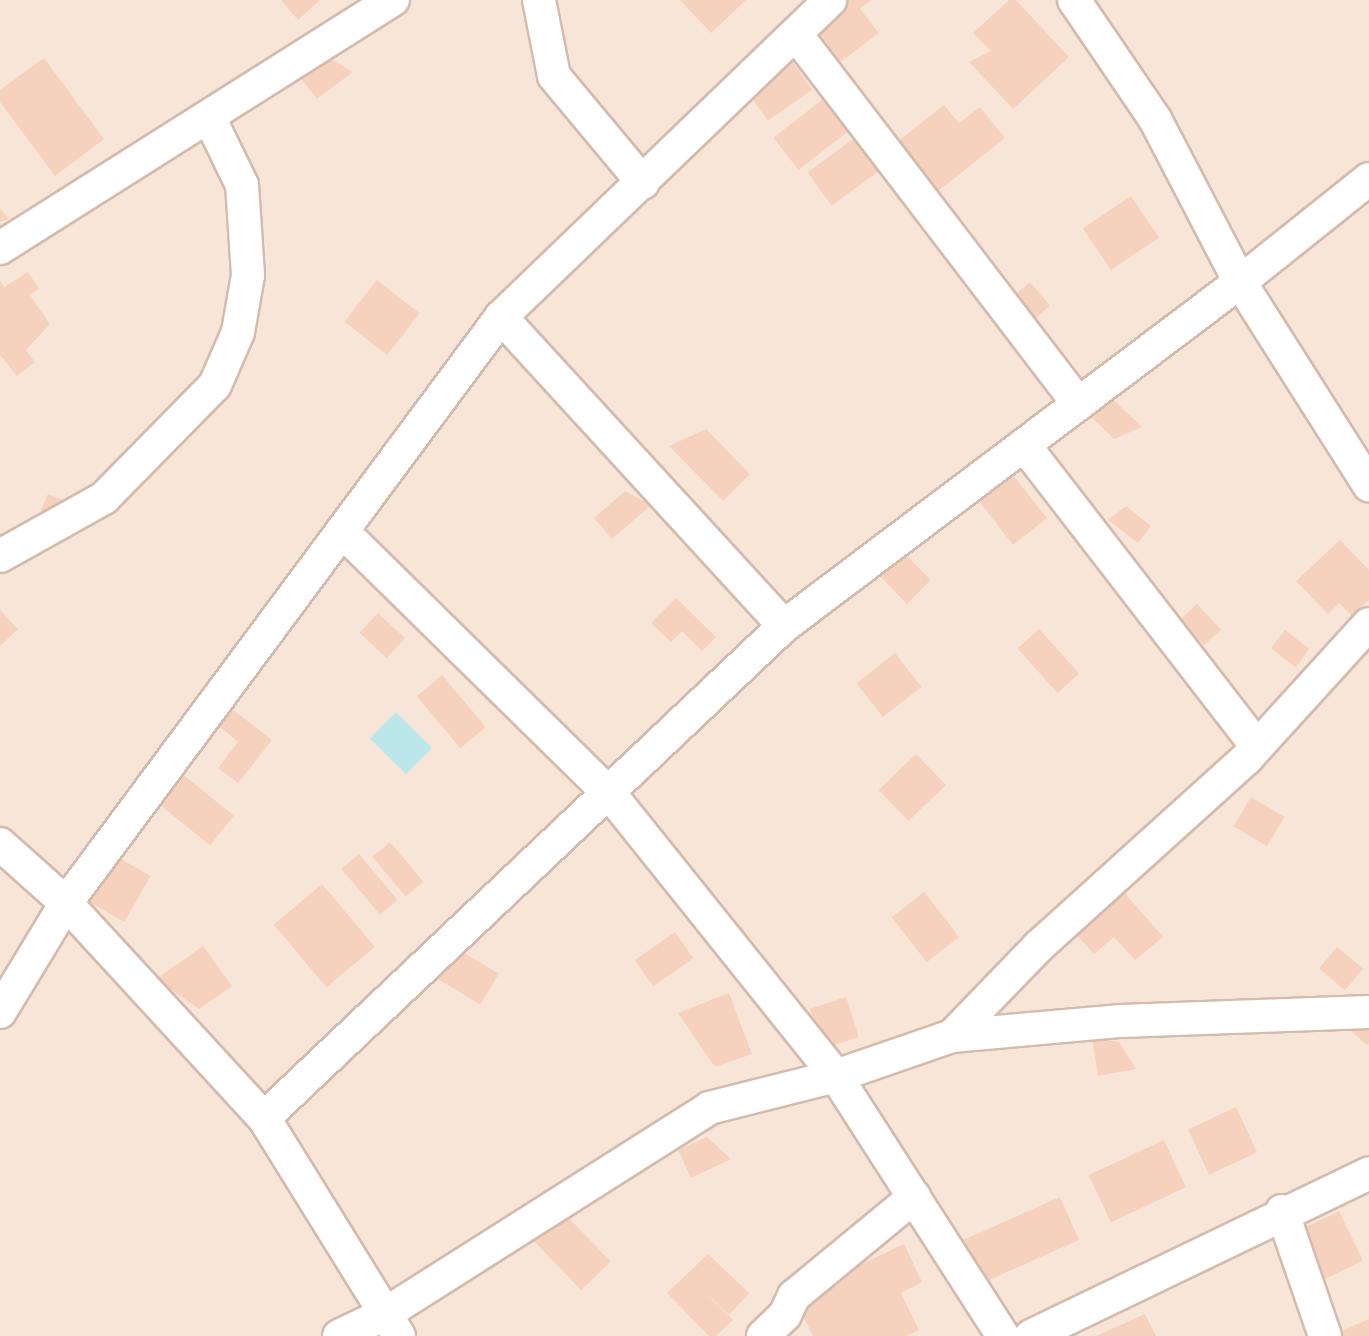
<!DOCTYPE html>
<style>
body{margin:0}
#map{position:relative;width:1369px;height:1336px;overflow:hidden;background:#fef5e9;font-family:Montserrat,sans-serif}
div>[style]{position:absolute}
.residential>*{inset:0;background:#f7e6d7;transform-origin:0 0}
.water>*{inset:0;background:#bbe7eb;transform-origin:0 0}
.building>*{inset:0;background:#f6d1be;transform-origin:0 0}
.roads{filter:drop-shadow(2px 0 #d3bbad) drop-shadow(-2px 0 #d3bbad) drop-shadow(0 2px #d3bbad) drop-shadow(0 -2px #d3bbad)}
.minor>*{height:32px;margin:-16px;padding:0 16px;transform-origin:16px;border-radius:16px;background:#fff}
span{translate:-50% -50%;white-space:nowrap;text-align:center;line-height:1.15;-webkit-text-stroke:6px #fff9f2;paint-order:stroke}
</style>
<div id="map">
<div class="residential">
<div style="left:0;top:0;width:1369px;height:1336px"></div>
</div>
<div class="water">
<div style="left:396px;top:712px;width:51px;height:37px;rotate:45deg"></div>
</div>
<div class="building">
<div style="clip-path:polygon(281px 0,320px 0,298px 20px)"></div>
<div style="clip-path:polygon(680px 0,746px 0,711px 33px)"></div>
<div style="clip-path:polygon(843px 0,871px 0,860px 9px,879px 33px,840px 62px,816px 28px)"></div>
<div style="clip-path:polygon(1009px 0,1016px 0,1069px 57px,1013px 109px,969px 62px,991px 51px,973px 33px)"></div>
<div style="clip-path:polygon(328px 57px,353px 72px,317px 99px,300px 77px)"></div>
<div style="clip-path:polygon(44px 58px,104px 139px,55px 176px,0 102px,0 90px)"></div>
<div style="left:792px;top:61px;width:35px;height:54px;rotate:55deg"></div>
<div style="left:823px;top:99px;width:41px;height:63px;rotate:52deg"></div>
<div style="clip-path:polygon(944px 105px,959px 123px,980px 107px,1005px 138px,932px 196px,892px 146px)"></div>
<div style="left:856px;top:137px;width:41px;height:60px;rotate:54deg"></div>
<div style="left:1131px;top:196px;width:50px;height:58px;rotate:56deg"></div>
<div style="clip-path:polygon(0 208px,9px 219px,0 222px)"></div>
<div style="clip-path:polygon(28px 272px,39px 289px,30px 295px,50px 324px,26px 350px,35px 362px,17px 376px,0 355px,0 281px,4px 287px)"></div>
<div style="left:377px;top:280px;width:54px;height:53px;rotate:38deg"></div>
<div style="left:1030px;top:282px;width:31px;height:26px;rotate:50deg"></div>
<div style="clip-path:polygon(1104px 391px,1142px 427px,1114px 439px,1085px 411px)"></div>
<div style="clip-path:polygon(706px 429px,750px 474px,723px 501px,669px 446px)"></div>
<div style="left:1013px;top:475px;width:55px;height:43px;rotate:52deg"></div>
<div style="clip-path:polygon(625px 491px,651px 505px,612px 539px,594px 518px)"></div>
<div style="clip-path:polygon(48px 494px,70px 503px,38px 517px)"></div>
<div style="clip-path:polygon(1126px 506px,1151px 526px,1138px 543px,1108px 520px)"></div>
<div style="clip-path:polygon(1340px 540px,1369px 570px,1369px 600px,1352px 616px,1339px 603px,1328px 614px,1296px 581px)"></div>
<div style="clip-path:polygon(907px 556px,931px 580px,907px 604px,877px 573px)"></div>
<div style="clip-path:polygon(676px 598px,716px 637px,702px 651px,682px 631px,671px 642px,651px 623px)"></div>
<div style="left:1197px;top:604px;width:35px;height:23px;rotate:47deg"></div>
<div style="clip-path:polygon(0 610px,18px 629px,0 646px)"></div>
<div style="left:378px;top:613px;width:37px;height:27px;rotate:43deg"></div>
<div style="left:1039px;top:629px;width:60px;height:29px;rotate:48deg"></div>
<div style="left:1285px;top:630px;width:31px;height:23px;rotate:38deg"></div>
<div style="left:895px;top:653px;width:43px;height:49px;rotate:52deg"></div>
<div style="left:442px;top:675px;width:68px;height:33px;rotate:50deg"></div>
<div style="clip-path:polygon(232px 709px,272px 740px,238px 783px,218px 768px,238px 742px,219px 726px)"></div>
<div style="left:916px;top:754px;width:43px;height:52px;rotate:46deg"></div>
<div style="left:181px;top:773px;width:68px;height:38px;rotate:39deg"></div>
<div style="left:1251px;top:797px;width:39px;height:34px;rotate:31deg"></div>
<div style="left:390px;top:842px;width:52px;height:23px;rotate:50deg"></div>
<div style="left:359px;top:854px;width:60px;height:23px;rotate:50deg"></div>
<div style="left:116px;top:856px;width:40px;height:53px;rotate:30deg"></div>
<div style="left:322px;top:884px;width:82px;height:63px;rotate:50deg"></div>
<div style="clip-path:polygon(1123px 891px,1163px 937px,1135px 960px,1114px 937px,1094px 954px,1075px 933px)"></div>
<div style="left:924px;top:892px;width:57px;height:41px;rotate:52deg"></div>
<div style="left:675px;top:932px;width:32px;height:49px;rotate:55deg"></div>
<div style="clip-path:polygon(203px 946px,232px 986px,199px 1009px,156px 979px)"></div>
<div style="left:1337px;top:947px;width:34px;height:28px;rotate:40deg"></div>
<div style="left:456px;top:948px;width:50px;height:36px;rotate:31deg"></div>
<div style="clip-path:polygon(729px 993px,752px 1054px,715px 1067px,678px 1013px)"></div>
<div style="left:846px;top:997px;width:42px;height:38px;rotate:72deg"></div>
<div style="clip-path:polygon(1369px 1021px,1369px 1044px,1367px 1045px,1351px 1031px)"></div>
<div style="clip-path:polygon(1092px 1038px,1119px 1042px,1136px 1069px,1098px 1076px)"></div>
<div style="left:1236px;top:1107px;width:50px;height:53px;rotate:65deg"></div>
<div style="clip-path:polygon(707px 1137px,731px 1159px,691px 1178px,678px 1150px)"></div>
<div style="left:1164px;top:1140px;width:52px;height:83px;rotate:65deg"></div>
<div style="left:1060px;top:1197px;width:47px;height:107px;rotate:66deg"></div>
<div style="left:560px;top:1209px;width:73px;height:41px;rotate:46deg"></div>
<div style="left:1339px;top:1211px;width:55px;height:52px;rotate:64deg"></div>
<div style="clip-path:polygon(904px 1244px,922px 1282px,901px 1293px,919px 1330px,906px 1336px,813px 1336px,794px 1296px)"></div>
<div style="clip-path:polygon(708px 1254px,749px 1293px,729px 1315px,693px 1280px,733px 1320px,716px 1336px,709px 1336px,667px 1293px)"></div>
<div style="clip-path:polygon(1145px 1314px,1156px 1336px,1096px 1336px)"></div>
<div style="clip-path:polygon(1369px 1319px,1369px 1336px,1341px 1336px,1339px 1332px)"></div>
</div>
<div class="roads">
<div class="minor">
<div style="left:539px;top:0;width:77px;rotate:78.8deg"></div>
<div style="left:554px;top:76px;width:139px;rotate:50.2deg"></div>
<div style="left:1074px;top:0;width:144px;rotate:55.8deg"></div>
<div style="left:1155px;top:119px;width:184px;rotate:62.5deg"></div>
<div style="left:1240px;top:282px;width:241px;rotate:57.6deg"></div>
<div style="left:798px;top:37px;width:462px;rotate:52.6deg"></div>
<div style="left:0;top:248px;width:465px;rotate:-32.3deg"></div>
<div style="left:501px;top:317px;width:419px;rotate:47.5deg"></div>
<div style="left:1024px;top:445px;width:381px;rotate:52.3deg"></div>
<div style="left:342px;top:531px;width:375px;rotate:44.5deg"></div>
<div style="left:610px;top:794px;width:361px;rotate:51.3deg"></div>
<div style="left:836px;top:1076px;width:309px;rotate:57.3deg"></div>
<div style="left:0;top:556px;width:119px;rotate:-29.1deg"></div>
<div style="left:104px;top:498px;width:158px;rotate:-45.5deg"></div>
<div style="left:215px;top:385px;width:58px;rotate:-66.5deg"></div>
<div style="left:238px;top:332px;width:58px;rotate:-80deg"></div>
<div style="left:248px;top:275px;width:90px;rotate:-93.8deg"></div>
<div style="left:242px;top:185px;width:76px;rotate:-115.9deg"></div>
<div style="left:0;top:844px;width:89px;rotate:41.8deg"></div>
<div style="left:66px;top:903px;width:292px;rotate:47.4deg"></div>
<div style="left:264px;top:1118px;width:256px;rotate:58.2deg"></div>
<div style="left:0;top:1012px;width:127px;rotate:-58.8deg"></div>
<div style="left:66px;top:903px;width:730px;rotate:-53.41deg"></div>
<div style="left:501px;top:317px;width:457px;rotate:-43.9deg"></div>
<div style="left:952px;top:1036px;width:170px;rotate:-5.1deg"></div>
<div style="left:1121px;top:1021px;width:248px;rotate:-2.1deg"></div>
<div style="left:264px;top:1118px;width:716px;rotate:-43.42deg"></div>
<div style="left:784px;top:626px;width:571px;rotate:-37.03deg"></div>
<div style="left:1240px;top:282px;width:165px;rotate:-38.6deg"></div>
<div style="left:1282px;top:1211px;width:132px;rotate:71deg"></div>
<div style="left:339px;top:1336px;width:51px;rotate:-25.6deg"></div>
<div style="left:385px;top:1314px;width:384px;rotate:-32.4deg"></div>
<div style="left:709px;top:1108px;width:131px;rotate:-14.1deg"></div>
<div style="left:836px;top:1076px;width:123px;rotate:-19deg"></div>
<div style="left:952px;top:1036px;width:124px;rotate:-46deg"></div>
<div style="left:1038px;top:947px;width:282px;rotate:-42.1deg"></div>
<div style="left:1247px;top:758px;width:181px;rotate:-47.7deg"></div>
<div style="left:763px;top:1336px;width:30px;rotate:-44deg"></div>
<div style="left:785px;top:1315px;width:21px;rotate:-65deg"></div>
<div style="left:794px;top:1296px;width:156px;rotate:-39.5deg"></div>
<div style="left:1031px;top:1336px;width:375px;rotate:-25.7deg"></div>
</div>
</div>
</div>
